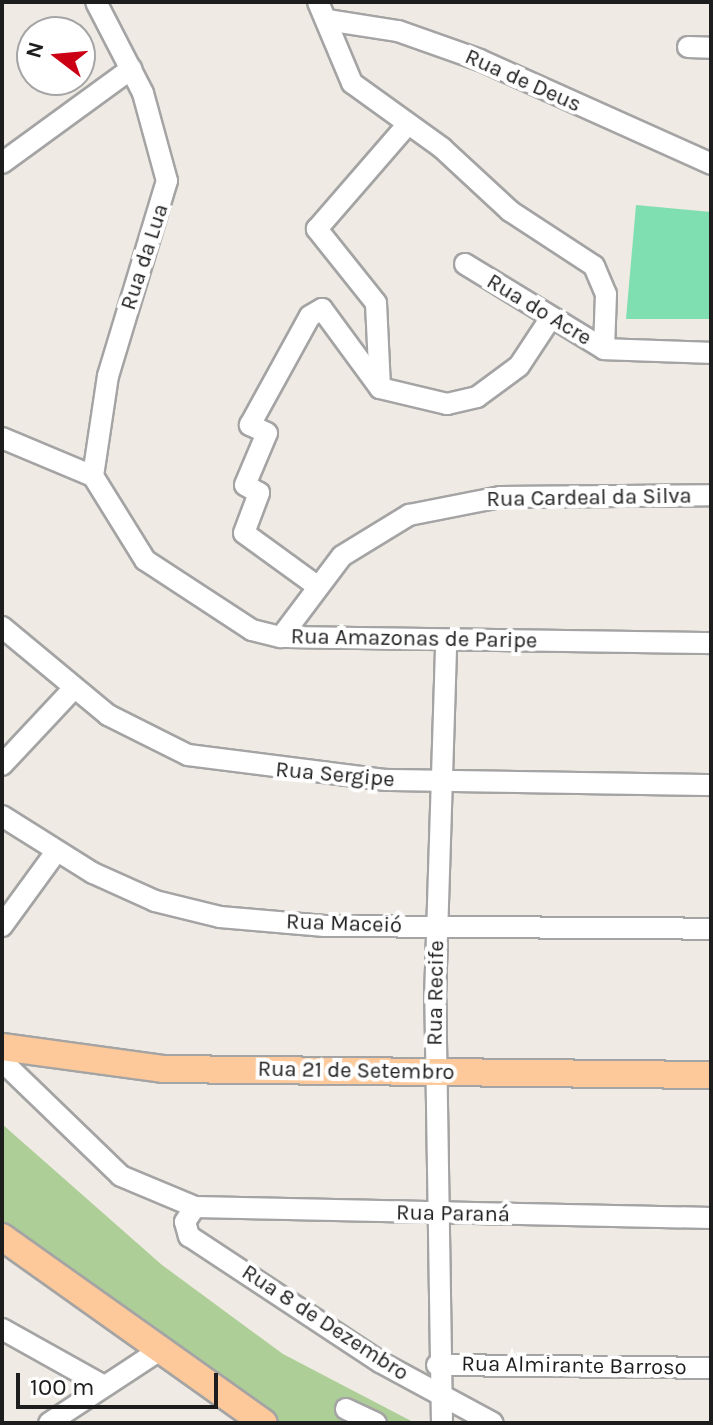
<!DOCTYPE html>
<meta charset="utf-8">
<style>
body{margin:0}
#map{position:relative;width:713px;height:1425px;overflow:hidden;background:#efeae3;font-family:Karla,sans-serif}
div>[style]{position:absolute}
.forest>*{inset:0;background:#adcf97}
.pitch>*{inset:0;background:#80dfb1}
.roads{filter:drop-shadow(2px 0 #a4a4a4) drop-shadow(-2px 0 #a4a4a4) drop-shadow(0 2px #a4a4a4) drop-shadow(0 -2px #a4a4a4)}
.minor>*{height:20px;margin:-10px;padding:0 10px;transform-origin:10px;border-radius:10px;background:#fff}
.major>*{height:26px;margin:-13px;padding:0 13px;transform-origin:13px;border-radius:13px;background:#fdc99a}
span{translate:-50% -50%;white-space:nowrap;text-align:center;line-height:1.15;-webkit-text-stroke:8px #fff;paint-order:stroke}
.street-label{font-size:22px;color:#1d1d1d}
.frame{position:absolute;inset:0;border:4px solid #1d1d1d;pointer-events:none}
.north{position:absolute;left:16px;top:16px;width:80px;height:80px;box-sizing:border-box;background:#fff;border:2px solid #a5a5a5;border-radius:50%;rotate:286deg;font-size:22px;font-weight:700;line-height:32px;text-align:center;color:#1d1d1d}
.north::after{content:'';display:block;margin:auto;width:28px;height:36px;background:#cb0014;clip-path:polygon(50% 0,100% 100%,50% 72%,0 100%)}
.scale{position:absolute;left:16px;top:1373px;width:202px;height:36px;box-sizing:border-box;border:4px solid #1d1d1d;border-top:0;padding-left:10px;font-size:24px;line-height:28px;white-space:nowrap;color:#1d1d1d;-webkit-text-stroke:6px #fff;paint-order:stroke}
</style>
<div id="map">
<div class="forest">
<div style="clip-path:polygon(2px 1124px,162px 1265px,283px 1354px,415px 1423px,265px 1423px,2px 1234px)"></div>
</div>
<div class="pitch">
<div style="clip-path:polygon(636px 205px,711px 212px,711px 319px,626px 319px)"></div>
</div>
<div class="roads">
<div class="minor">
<div style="left:318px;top:2px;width:88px;rotate:67.2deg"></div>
<div style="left:352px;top:83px;width:111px;rotate:35.8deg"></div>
<div style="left:442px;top:148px;width:93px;rotate:42.8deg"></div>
<div style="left:510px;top:211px;width:100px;rotate:33.2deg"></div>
<div style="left:594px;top:266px;width:30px;rotate:67deg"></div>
<div style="left:606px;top:294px;width:55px;rotate:92.1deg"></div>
<div style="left:327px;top:20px;width:72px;rotate:8.8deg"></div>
<div style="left:398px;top:31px;width:87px;rotate:19.5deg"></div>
<div style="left:480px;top:60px;width:253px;rotate:24.2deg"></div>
<div style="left:688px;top:47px;width:23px;rotate:2deg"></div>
<div style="left:2px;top:163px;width:160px;rotate:-36.1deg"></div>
<div style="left:465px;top:264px;width:163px;rotate:31.4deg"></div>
<div style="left:604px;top:349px;width:107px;rotate:2.1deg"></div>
<div style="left:380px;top:388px;width:85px;rotate:-92.7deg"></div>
<div style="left:376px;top:303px;width:95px;rotate:-128.6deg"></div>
<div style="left:317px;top:229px;width:139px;rotate:-49.1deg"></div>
<div style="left:2px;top:438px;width:99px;rotate:22.7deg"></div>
<div style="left:93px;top:476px;width:99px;rotate:58.2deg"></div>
<div style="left:145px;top:560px;width:128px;rotate:33.2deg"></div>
<div style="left:252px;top:630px;width:30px;rotate:14deg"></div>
<div style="left:281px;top:637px;width:430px;rotate:0.8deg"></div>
<div style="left:93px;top:476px;width:101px;rotate:-81.5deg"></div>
<div style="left:108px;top:376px;width:204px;rotate:-73.2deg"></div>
<div style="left:167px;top:181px;width:91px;rotate:-105.3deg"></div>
<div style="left:143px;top:93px;width:102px;rotate:-117.3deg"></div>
<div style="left:317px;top:586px;width:90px;rotate:-144deg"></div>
<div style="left:244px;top:533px;width:43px;rotate:-69.4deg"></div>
<div style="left:259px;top:493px;width:16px;rotate:-150deg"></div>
<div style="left:245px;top:485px;width:56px;rotate:-67.1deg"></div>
<div style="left:267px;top:433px;width:19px;rotate:-155deg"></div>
<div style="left:250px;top:425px;width:124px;rotate:-61.2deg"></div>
<div style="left:310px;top:316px;width:14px;rotate:-30deg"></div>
<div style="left:322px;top:309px;width:98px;rotate:53.7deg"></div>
<div style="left:380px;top:388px;width:69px;rotate:13.4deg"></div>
<div style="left:447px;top:404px;width:31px;rotate:-13deg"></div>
<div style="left:477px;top:397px;width:52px;rotate:-36.4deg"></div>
<div style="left:519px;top:366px;width:56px;rotate:-56.6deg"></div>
<div style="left:2px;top:627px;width:138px;rotate:39.7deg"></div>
<div style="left:108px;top:715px;width:89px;rotate:26.6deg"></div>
<div style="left:188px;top:755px;width:200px;rotate:7.2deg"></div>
<div style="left:386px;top:780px;width:325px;rotate:0.9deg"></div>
<div style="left:281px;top:637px;width:101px;rotate:-53deg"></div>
<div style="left:342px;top:556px;width:79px;rotate:-31.5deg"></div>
<div style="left:409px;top:515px;width:93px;rotate:-11.2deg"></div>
<div style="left:500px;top:497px;width:211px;rotate:-0.5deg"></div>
<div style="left:2px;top:765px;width:105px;rotate:-46.9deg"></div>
<div style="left:2px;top:816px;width:107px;rotate:32.1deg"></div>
<div style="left:93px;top:873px;width:68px;rotate:24.3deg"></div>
<div style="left:155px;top:901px;width:67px;rotate:13.8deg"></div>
<div style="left:220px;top:917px;width:105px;rotate:4.9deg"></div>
<div style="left:325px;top:926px;width:386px;rotate:0.4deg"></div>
<div style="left:2px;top:926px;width:92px;rotate:-53.9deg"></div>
<div style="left:2px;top:1061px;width:165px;rotate:44deg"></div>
<div style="left:121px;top:1176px;width:80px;rotate:22.7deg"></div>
<div style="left:195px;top:1207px;width:516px;rotate:1.22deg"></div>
<div style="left:195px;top:1207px;width:18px;rotate:124deg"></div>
<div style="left:185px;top:1222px;width:15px;rotate:74deg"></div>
<div style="left:189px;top:1236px;width:229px;rotate:33.4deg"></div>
<div style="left:380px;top:1362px;width:128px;rotate:28.4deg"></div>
<div style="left:2px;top:1329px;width:117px;rotate:29.2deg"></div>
<div style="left:437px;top:1365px;width:274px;rotate:0.6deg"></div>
<div style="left:346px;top:1409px;width:33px;rotate:25deg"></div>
<div style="left:49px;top:1423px;width:133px;rotate:-33.3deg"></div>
<div style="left:442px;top:1423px;width:424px;rotate:-90.9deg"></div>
<div style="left:435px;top:999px;width:359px;rotate:-88.2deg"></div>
</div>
<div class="major">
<div style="left:2px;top:1047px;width:162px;rotate:7.8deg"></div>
<div style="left:163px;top:1069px;width:548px;rotate:0.63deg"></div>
<div style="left:2px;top:1237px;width:321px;rotate:35.4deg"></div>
</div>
</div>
<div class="street-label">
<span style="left:523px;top:81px;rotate:24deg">Rua de Deus</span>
<span style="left:145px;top:257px;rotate:-72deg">Rua da Lua</span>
<span style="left:539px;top:310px;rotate:31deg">Rua do Acre</span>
<span style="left:589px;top:498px;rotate:-1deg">Rua Cardeal da Silva</span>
<span style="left:414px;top:639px;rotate:1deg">Rua Amazonas de Paripe</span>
<span style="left:335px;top:775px;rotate:5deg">Rua Sergipe</span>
<span style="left:344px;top:924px;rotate:2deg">Rua Maceió</span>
<span style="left:436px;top:993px;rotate:-89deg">Rua Recife</span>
<span style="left:356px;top:1071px;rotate:1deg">Rua 21 de Setembro</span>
<span style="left:453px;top:1214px;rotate:1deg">Rua Paraná</span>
<span style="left:325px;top:1323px;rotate:33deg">Rua 8 de Dezembro</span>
<span style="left:574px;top:1366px;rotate:1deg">Rua Almirante Barroso</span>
</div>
<div class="frame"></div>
<div class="north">N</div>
<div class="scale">100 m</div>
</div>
